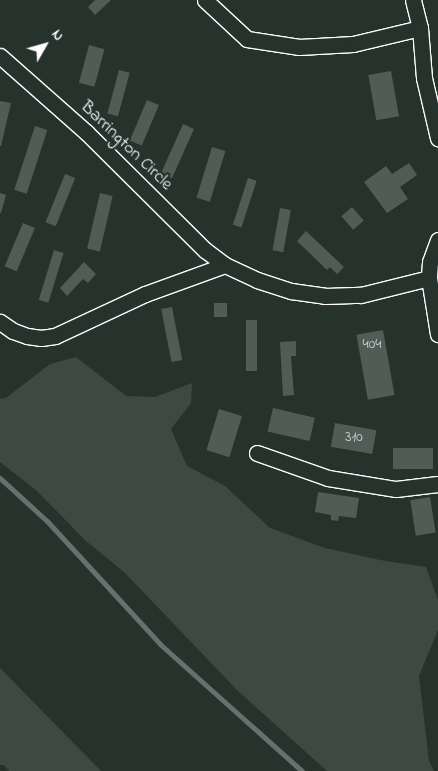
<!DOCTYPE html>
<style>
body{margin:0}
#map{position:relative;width:438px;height:771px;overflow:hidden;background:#26332d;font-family:"Indie Flower",sans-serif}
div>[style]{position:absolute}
.green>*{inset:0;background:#3e4944}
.stream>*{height:5px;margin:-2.5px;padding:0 2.5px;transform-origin:2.5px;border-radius:2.5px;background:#67706c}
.building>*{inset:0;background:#515c57;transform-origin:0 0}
.roads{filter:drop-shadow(1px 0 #fff) drop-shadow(-1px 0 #fff) drop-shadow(0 1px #fff) drop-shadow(0 -1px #fff)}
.minor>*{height:15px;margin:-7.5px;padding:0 7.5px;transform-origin:7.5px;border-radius:7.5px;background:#26332d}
span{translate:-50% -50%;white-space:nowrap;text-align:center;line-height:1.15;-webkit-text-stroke:5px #26332d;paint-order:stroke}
.number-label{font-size:15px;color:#d4d6d5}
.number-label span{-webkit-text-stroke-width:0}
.street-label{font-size:18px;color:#fff}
.north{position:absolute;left:20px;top:20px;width:50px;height:50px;-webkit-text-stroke:4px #26332d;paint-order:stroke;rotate:52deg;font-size:14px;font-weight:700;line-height:20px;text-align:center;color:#fff}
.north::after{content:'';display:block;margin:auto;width:18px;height:22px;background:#fff;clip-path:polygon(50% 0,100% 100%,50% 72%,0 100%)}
</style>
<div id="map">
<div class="green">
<div style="clip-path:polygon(76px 357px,126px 396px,155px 397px,192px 383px,191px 403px,171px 429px,187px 466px,225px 486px,270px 528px,325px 548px,380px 560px,426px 567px,438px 600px,438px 630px,419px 676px,429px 761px,434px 771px,327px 771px,238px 691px,124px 572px,86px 541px,36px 490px,0 462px,0 399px,6px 398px,50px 364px)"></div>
<div style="clip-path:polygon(0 668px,101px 771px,9px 771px,4px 765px,0 765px)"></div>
</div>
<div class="stream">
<div style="left:0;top:478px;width:64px;rotate:42.5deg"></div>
<div style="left:47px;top:521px;width:168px;rotate:47.4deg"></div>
<div style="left:161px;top:645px;width:189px;rotate:41.8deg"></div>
</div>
<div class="building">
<div style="clip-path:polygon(95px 0,111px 0,95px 15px,88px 7px)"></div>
<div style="left:89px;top:45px;width:16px;height:39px;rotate:15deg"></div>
<div style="left:119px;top:70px;width:11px;height:45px;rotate:15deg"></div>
<div style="left:391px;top:71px;width:46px;height:23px;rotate:80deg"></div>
<div style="left:147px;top:100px;width:13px;height:44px;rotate:23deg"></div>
<div style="clip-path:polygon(0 101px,11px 103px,1px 146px,0 146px)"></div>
<div style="left:183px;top:124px;width:12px;height:54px;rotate:24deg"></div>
<div style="left:35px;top:126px;width:13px;height:67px;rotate:18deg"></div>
<div style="left:212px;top:147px;width:14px;height:53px;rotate:17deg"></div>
<div style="clip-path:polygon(409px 163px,417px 175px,400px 187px,408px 199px,387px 213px,364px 182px,386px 166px,392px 174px)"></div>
<div style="left:65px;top:174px;width:11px;height:52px;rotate:22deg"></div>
<div style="left:248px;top:178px;width:9px;height:49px;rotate:18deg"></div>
<div style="clip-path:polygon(0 193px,6px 195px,1px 213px,0 213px)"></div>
<div style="left:100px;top:193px;width:13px;height:57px;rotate:13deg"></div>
<div style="left:352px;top:207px;width:18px;height:14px;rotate:49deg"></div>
<div style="left:280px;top:208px;width:11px;height:43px;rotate:10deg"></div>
<div style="left:23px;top:223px;width:13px;height:47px;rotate:23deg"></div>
<div style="clip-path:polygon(306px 231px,344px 267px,337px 274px,330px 267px,327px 270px,297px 241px)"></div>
<div style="left:54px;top:250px;width:10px;height:52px;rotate:17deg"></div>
<div style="clip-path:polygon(84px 262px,96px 274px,88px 283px,83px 279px,67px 296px,60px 288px)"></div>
<div style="left:214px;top:303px;width:13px;height:14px"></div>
<div style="left:172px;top:307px;width:54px;height:11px;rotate:79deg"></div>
<div style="left:246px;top:320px;width:11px;height:51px"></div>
<div style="left:383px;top:330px;width:66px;height:27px;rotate:80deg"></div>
<div style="clip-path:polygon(296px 341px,296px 356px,291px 356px,294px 395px,283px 396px,280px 342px)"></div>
<div style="left:273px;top:408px;width:43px;height:24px;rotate:13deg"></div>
<div style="left:219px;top:409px;width:24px;height:43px;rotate:17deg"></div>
<div style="left:335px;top:423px;width:42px;height:24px;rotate:10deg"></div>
<div style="left:393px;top:448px;width:40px;height:21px"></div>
<div style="clip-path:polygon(318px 492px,359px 498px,356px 518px,339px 516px,338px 521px,331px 520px,331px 515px,315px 512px)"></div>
<div style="left:430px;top:497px;width:36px;height:20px;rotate:81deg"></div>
</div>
<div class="roads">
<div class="minor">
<div style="left:205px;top:0;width:57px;rotate:42.9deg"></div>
<div style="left:247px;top:39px;width:53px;rotate:8.7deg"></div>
<div style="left:299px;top:47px;width:54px;rotate:-3.2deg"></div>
<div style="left:353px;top:44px;width:69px;rotate:-13.4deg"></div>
<div style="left:413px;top:0;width:29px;rotate:76deg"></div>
<div style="left:420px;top:28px;width:50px;rotate:85.4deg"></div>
<div style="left:424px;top:78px;width:62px;rotate:76.9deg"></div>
<div style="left:0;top:56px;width:115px;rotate:41.5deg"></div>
<div style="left:86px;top:132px;width:168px;rotate:44.8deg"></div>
<div style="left:205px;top:250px;width:25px;rotate:37deg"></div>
<div style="left:225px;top:265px;width:85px;rotate:160.1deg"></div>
<div style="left:145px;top:294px;width:99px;rotate:155deg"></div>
<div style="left:55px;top:336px;width:14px;rotate:172deg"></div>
<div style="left:41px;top:338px;width:14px;rotate:-172deg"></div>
<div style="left:27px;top:336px;width:15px;rotate:-160deg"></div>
<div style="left:13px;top:331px;width:16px;rotate:-145deg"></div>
<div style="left:438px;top:240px;width:23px;rotate:110deg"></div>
<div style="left:430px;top:262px;width:16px;rotate:94deg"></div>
<div style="left:429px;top:278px;width:57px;rotate:80.9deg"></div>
<div style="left:225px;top:265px;width:35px;rotate:25deg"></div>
<div style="left:257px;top:280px;width:36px;rotate:18deg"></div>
<div style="left:291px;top:291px;width:34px;rotate:8deg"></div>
<div style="left:325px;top:296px;width:36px;rotate:-2deg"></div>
<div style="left:361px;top:295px;width:70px;rotate:-14deg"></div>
<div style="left:257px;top:453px;width:75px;rotate:19.4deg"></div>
<div style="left:328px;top:478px;width:69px;rotate:9.2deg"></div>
<div style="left:396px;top:489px;width:42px;rotate:-6.8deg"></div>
</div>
</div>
<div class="number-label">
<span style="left:372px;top:345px">404</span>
<span style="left:354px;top:438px">310</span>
</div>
<div class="street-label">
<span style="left:126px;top:146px;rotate:44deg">Barrington Circle</span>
</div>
<div class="north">N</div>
</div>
